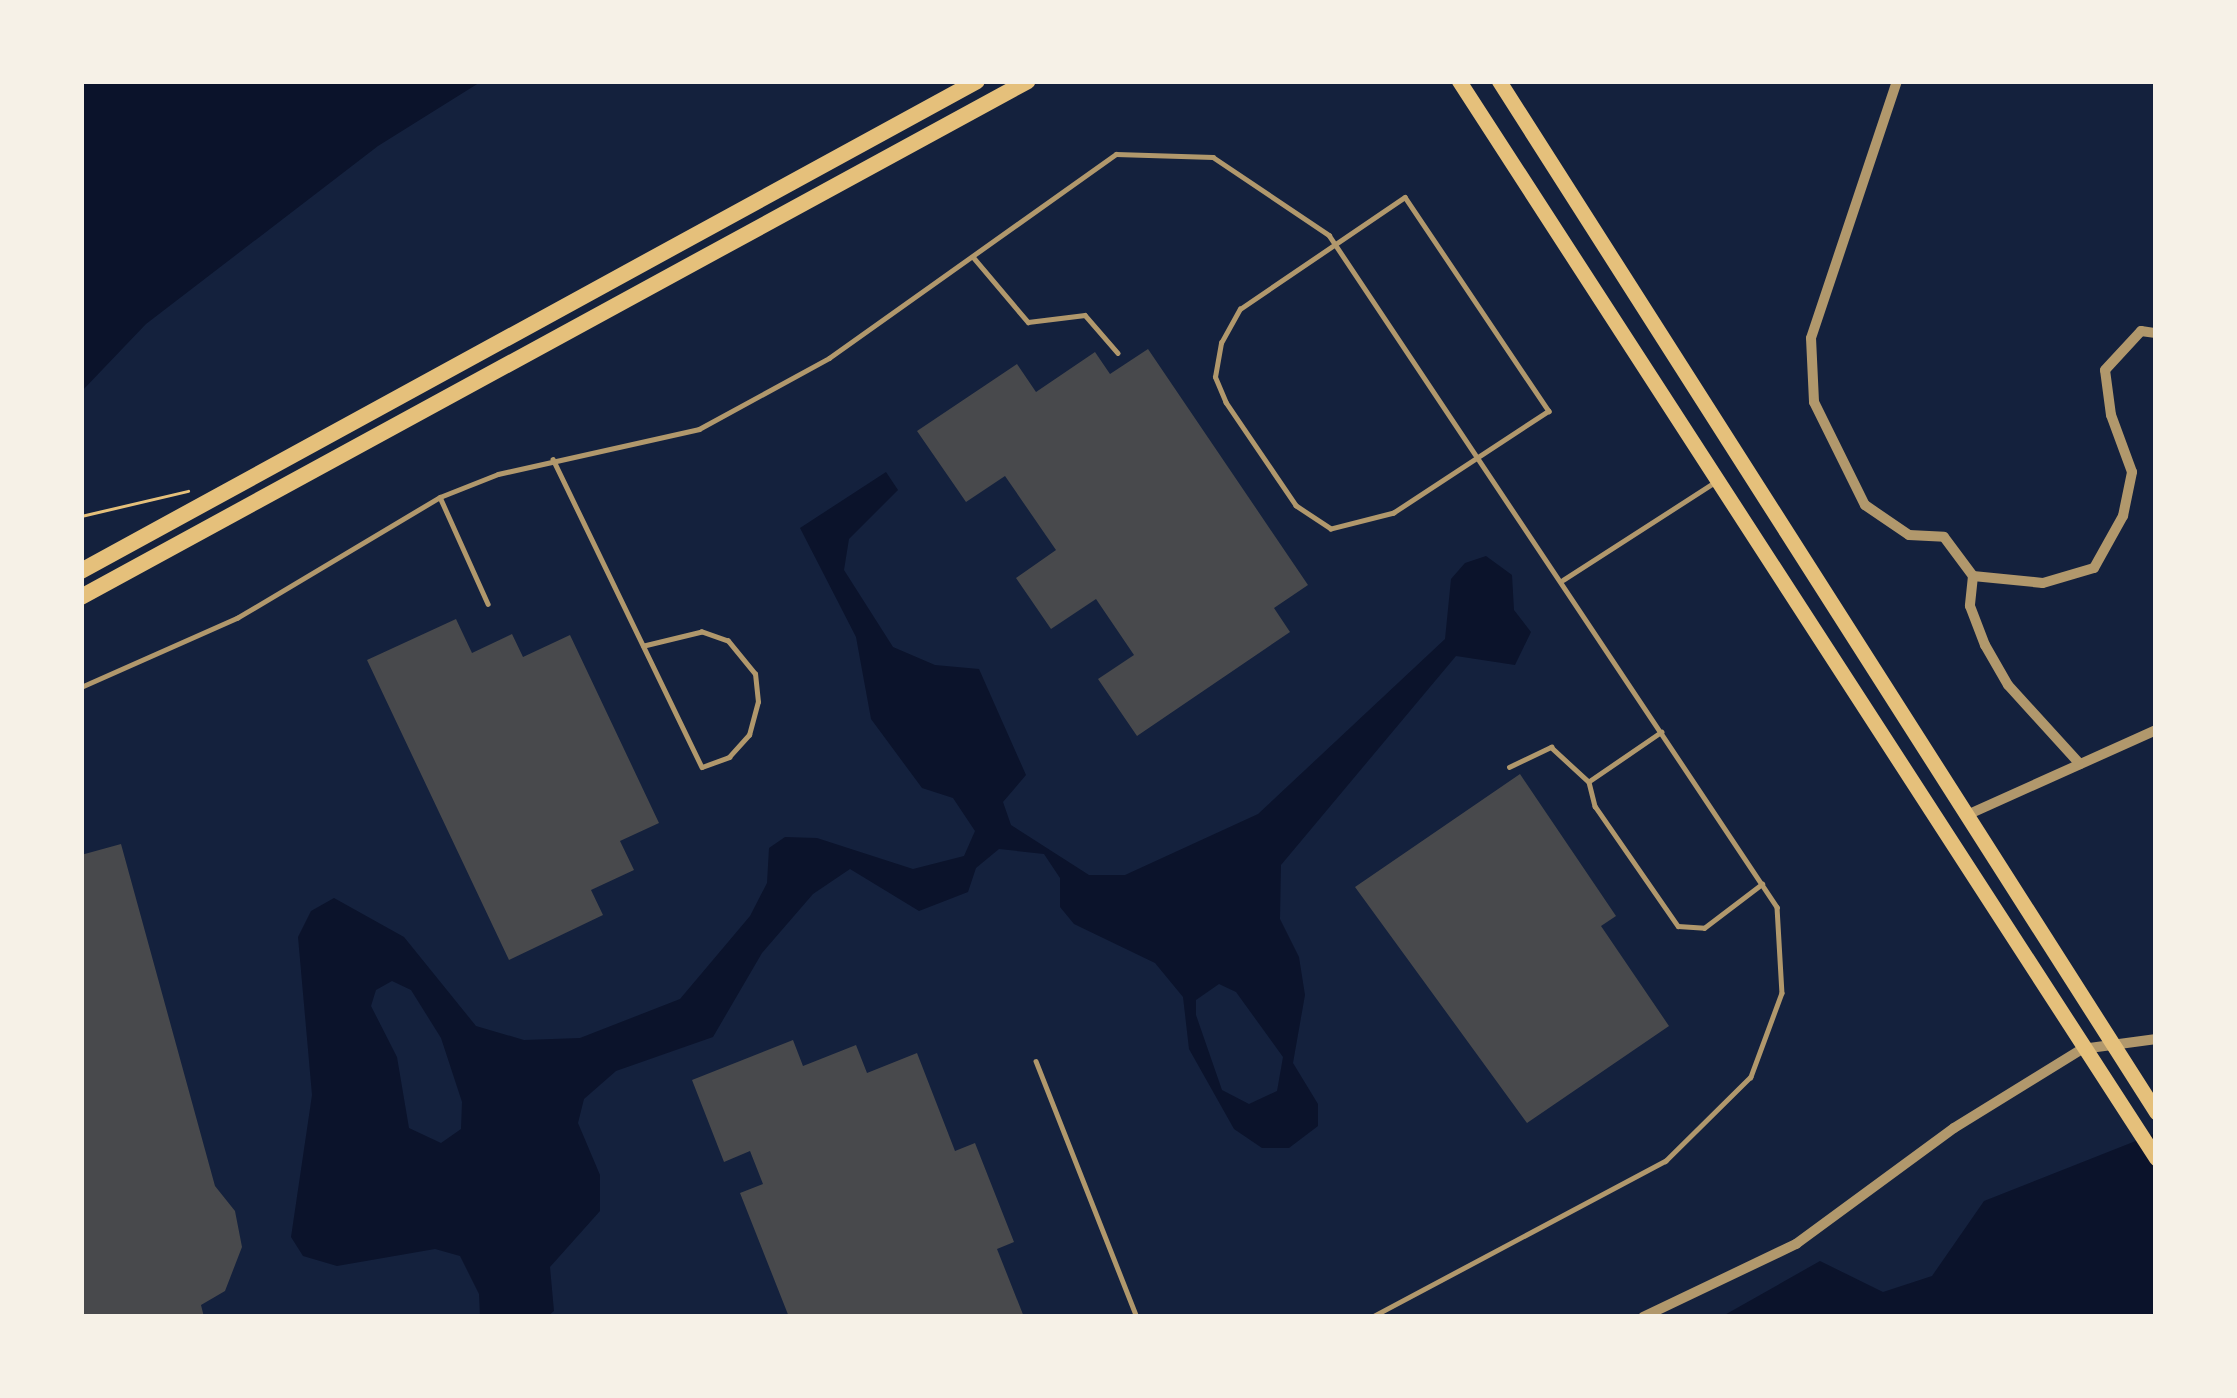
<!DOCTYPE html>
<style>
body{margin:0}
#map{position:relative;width:2237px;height:1398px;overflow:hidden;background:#14213d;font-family:Karla,sans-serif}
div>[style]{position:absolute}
.water>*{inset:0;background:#0b132b}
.building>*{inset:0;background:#48494c}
.path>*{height:3px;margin:-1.5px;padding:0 1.5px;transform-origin:1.5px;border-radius:1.5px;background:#e5c07b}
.service>*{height:4.5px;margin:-2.25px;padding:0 2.25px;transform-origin:2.25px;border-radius:2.25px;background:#b1986c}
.minor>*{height:10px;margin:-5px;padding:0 5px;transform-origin:5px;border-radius:5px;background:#b1986c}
.secondary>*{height:15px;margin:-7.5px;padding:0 7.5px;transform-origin:7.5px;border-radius:7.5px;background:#e5c07b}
.primary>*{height:16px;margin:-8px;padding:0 8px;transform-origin:8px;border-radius:8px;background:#e5c07b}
span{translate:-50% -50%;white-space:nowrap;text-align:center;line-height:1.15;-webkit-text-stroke:12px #f6f1e7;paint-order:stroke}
.frame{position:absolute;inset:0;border:84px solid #f6f1e7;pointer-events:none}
</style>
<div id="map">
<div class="water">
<div style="clip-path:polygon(81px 81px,482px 81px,378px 146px,146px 324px,81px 392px)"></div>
<div style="clip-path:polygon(evenodd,886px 472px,898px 490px,849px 539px,844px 570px,893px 647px,935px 665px,979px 669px,1026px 775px,1003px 802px,1011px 825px,1089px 875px,1125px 875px,1258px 814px,1445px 639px,1451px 579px,1465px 563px,1486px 556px,1512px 575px,1514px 610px,1531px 632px,1515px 665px,1456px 656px,1281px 865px,1280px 919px,1299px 957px,1305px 995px,1293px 1063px,1318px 1104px,1318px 1126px,1289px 1148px,1262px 1148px,1234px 1129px,1189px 1049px,1183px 997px,1155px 963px,1074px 924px,1060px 907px,1060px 878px,1044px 854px,999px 849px,976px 868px,968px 892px,919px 911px,850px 869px,813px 894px,762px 953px,713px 1037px,616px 1071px,584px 1099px,578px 1123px,600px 1175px,600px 1211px,550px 1267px,554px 1311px,547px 1317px,480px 1317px,479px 1294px,460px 1256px,435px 1249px,337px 1266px,303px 1256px,291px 1237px,312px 1095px,298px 937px,311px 911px,334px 898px,404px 937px,476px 1026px,524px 1040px,580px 1038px,680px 999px,750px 916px,767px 883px,769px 848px,785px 837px,817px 838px,913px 869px,964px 856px,975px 831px,953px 798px,922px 788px,871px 719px,856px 637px,800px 528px,886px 472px,392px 981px,411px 990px,441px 1038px,462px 1102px,461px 1129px,441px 1143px,409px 1128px,397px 1057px,371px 1006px,376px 990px,392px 981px,886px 472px,1219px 984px,1236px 992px,1283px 1057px,1277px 1091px,1249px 1104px,1222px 1090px,1196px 1015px,1196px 1000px,1219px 984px)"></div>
<div style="clip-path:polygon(2156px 1133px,2156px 1317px,1721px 1317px,1820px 1261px,1883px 1292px,1932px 1276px,1984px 1201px)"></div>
</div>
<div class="building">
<div style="clip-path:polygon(1148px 349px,1308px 585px,1274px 608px,1290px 632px,1137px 736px,1098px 679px,1134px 655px,1096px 599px,1051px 629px,1016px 578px,1056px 550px,1005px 476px,966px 502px,917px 431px,1017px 364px,1036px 392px,1095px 352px,1110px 374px)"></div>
<div style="clip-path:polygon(456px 619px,472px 653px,512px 634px,523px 657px,570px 635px,659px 823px,620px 841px,634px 870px,591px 890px,603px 915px,509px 960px,367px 660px)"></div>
<div style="clip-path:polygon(1520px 774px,1616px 916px,1601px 926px,1669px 1026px,1527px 1123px,1355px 887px)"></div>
<div style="clip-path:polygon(121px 844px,215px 1186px,235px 1211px,242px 1247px,225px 1291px,201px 1305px,204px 1317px,81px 1317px,81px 855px)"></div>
<div style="clip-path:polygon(793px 1040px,803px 1066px,856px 1045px,867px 1073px,917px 1053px,955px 1151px,975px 1143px,1014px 1242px,997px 1249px,1024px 1317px,789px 1317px,740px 1193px,763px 1184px,750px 1151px,724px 1162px,692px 1080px)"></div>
</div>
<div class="path">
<div style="left:81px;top:516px;width:110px;rotate:-13.2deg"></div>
</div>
<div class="service">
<div style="left:1405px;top:197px;width:258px;rotate:56.1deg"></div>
<div style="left:1549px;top:411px;width:186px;rotate:146.7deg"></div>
<div style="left:1394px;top:513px;width:65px;rotate:165.7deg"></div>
<div style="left:1331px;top:529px;width:42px;rotate:-146.7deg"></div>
<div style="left:1296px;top:506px;width:125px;rotate:-124.2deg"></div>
<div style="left:1226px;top:403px;width:28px;rotate:-113deg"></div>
<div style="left:1215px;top:377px;width:35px;rotate:-80deg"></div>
<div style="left:1221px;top:343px;width:39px;rotate:-61deg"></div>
<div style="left:1240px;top:309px;width:199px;rotate:-34.2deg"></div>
<div style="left:974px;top:258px;width:84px;rotate:49.8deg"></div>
<div style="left:1028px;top:322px;width:57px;rotate:-7deg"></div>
<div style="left:1085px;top:315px;width:50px;rotate:49deg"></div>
<div style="left:553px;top:459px;width:342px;rotate:64.2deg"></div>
<div style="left:702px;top:767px;width:29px;rotate:-20deg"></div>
<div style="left:729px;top:757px;width:30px;rotate:-48deg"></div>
<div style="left:749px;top:735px;width:34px;rotate:-75deg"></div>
<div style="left:758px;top:702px;width:28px;rotate:-96deg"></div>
<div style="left:755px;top:674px;width:43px;rotate:-129.3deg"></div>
<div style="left:728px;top:641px;width:28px;rotate:-161deg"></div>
<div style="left:702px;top:632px;width:60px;rotate:166.4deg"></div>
<div style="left:440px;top:497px;width:117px;rotate:65.8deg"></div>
<div style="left:1563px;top:580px;width:181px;rotate:-32.8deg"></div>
<div style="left:81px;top:687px;width:171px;rotate:-23.9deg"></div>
<div style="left:237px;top:618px;width:236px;rotate:-30.8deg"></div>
<div style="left:440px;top:497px;width:62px;rotate:-21.6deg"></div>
<div style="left:498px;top:474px;width:206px;rotate:-12.6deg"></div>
<div style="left:699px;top:429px;width:148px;rotate:-28.6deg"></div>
<div style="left:829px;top:358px;width:352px;rotate:-35.4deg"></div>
<div style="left:1116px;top:154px;width:97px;rotate:1.8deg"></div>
<div style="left:1213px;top:157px;width:140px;rotate:33.9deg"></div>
<div style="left:1329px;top:235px;width:808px;rotate:56.31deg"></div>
<div style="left:1777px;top:907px;width:86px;rotate:86.7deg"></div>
<div style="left:1782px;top:993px;width:90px;rotate:110.3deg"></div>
<div style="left:1751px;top:1077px;width:120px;rotate:135.3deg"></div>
<div style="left:1666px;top:1161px;width:333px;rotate:152deg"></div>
<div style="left:1662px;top:732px;width:88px;rotate:145.6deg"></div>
<div style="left:1589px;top:782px;width:25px;rotate:76deg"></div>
<div style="left:1595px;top:806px;width:146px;rotate:55.3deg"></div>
<div style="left:1678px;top:926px;width:26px;rotate:4deg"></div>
<div style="left:1704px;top:928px;width:73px;rotate:-37.2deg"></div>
<div style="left:1509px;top:767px;width:47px;rotate:-25.5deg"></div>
<div style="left:1551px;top:747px;width:50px;rotate:42.6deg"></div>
<div style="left:1036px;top:1061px;width:275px;rotate:68.5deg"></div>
</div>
<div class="minor">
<div style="left:1897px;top:81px;width:271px;rotate:108.5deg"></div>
<div style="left:1811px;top:338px;width:64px;rotate:87.3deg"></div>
<div style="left:1814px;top:402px;width:115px;rotate:63.7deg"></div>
<div style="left:1865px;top:505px;width:53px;rotate:34.3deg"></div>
<div style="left:1909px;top:535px;width:35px;rotate:3deg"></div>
<div style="left:1944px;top:537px;width:49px;rotate:53.4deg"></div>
<div style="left:1973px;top:576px;width:30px;rotate:96deg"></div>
<div style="left:1970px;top:606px;width:42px;rotate:69deg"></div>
<div style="left:1985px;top:645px;width:46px;rotate:60.1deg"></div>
<div style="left:2008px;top:685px;width:107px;rotate:47.7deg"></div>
<div style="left:1973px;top:576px;width:70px;rotate:5.7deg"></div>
<div style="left:2043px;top:583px;width:53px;rotate:-16.4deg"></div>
<div style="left:2094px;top:568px;width:60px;rotate:-60.9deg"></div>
<div style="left:2123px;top:516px;width:45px;rotate:-78.4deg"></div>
<div style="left:2132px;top:472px;width:61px;rotate:-110.2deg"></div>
<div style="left:2111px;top:415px;width:45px;rotate:-97.6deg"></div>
<div style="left:2105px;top:370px;width:53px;rotate:-47.3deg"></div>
<div style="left:2141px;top:331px;width:15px;rotate:8deg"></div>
<div style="left:1967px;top:815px;width:207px;rotate:-24.2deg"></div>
<div style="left:1643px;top:1317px;width:170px;rotate:-25.5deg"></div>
<div style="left:1796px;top:1244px;width:196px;rotate:-36.3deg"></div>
<div style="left:1954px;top:1128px;width:150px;rotate:-31.7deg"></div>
<div style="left:2082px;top:1049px;width:75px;rotate:-7.7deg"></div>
</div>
<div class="secondary">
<div style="left:1459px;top:81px;width:1283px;rotate:57.09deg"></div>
<div style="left:1499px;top:81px;width:1223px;rotate:57.49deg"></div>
</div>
<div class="primary">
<div style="left:81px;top:571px;width:1021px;rotate:-28.67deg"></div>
<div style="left:81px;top:597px;width:1078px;rotate:-28.59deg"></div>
</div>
<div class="frame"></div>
</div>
